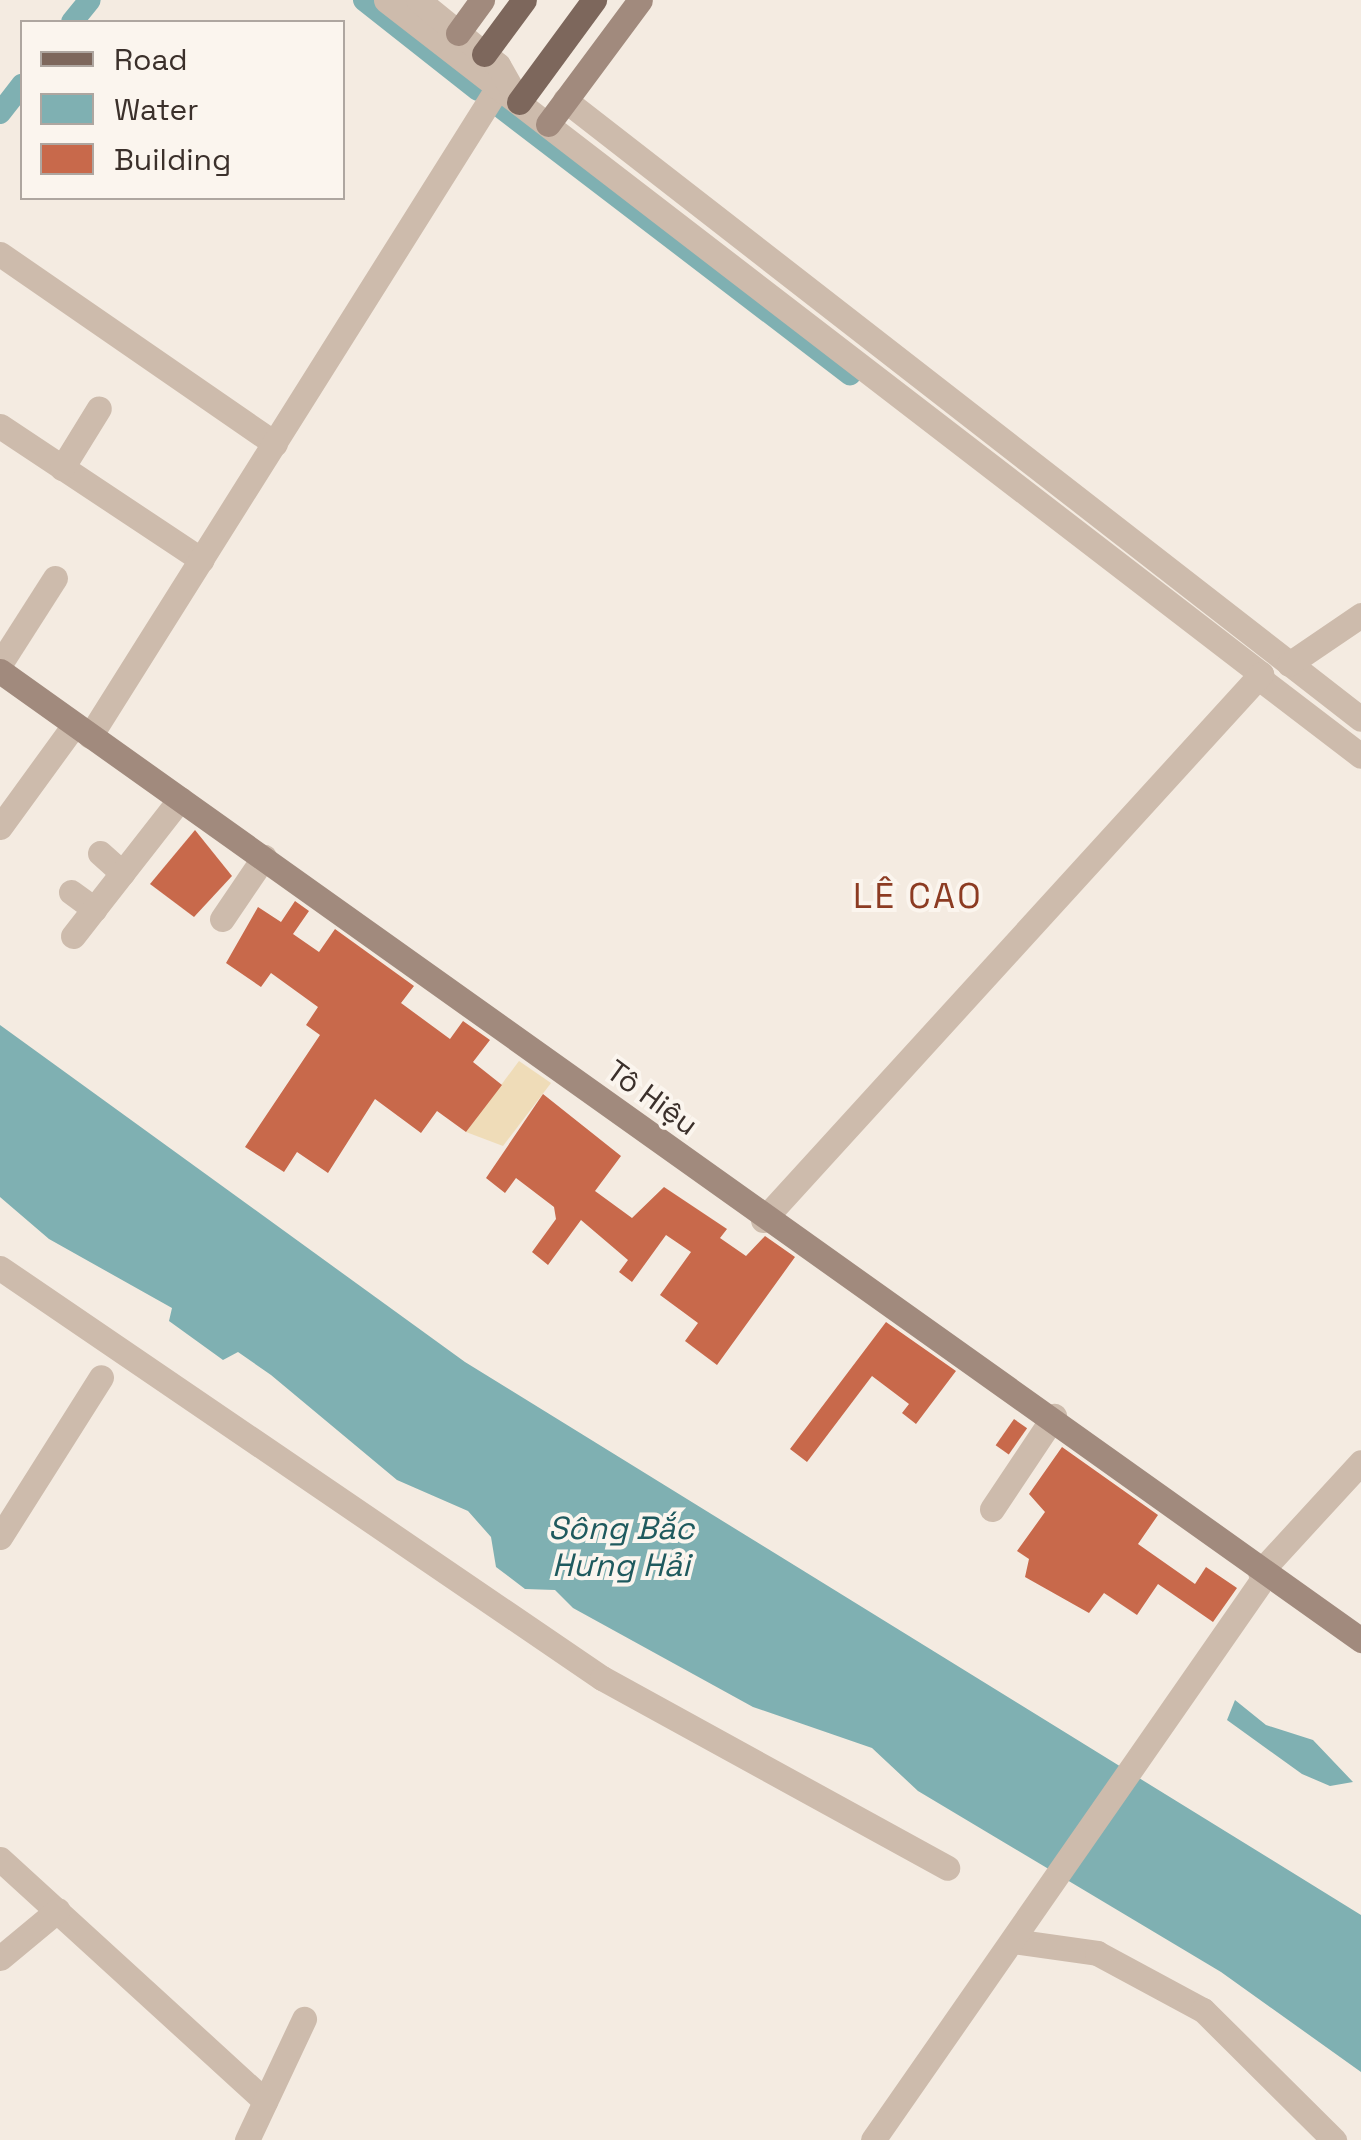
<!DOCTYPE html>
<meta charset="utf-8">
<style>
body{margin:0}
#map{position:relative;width:1361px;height:2140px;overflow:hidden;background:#f4ebe1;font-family:"Space Grotesk",sans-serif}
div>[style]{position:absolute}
.sand>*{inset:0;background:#efdcb8}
.water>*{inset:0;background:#7fb0b2}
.canal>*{height:22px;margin:-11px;padding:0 11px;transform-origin:11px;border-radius:11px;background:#7fb0b2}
.building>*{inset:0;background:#c8694b;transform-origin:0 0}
.minor>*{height:25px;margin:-12.5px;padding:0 12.5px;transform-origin:12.5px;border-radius:12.5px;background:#cdbbac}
.tertiary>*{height:25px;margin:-12.5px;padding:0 12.5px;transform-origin:12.5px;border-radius:12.5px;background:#cdbbac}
.secondary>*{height:25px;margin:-12.5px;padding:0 12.5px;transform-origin:12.5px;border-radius:12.5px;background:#a18a7d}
.primary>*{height:25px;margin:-12.5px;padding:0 12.5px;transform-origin:12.5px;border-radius:12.5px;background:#7d675c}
span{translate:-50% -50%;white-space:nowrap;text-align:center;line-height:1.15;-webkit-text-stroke:8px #fbf5ee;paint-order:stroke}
.street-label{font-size:30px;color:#3b302b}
.water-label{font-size:32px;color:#1f5a5e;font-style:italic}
.quarter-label{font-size:35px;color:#8c3b22;letter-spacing:2.5px}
.legend{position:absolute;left:20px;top:20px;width:325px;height:180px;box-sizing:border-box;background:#fbf5ee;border:2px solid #aea6a0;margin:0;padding:12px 18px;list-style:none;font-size:30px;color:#3b302b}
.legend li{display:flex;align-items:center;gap:20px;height:50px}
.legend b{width:50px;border:2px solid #aea6a0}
</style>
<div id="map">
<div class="sand">
<div style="clip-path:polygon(519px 1061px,551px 1083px,503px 1146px,466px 1132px)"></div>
</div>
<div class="water">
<div style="clip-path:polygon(0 1025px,465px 1362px,1361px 1915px,1361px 2072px,1221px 1972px,918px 1791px,872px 1748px,753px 1707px,573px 1608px,555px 1590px,525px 1589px,496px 1567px,491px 1537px,468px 1511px,397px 1480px,271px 1375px,238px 1352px,223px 1360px,169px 1321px,172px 1308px,49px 1239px,0 1197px)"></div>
<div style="clip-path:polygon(1235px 1700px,1266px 1725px,1313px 1740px,1353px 1782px,1330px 1786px,1302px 1774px,1227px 1720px)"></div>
</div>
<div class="canal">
<div style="left:364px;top:0;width:145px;rotate:38.3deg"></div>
<div style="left:72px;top:22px;width:28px;rotate:-51deg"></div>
<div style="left:503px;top:109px;width:437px;rotate:37.4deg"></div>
<div style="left:0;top:113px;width:36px;rotate:-52deg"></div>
</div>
<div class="building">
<div style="clip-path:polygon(195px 830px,232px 876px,194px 917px,150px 884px)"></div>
<div style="clip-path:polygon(295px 901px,309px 911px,293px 934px,319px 952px,335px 929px,414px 986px,401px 1003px,450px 1039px,463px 1021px,490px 1040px,473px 1062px,502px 1085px,466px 1132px,437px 1111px,421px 1133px,375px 1099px,328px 1173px,297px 1152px,284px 1172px,245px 1147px,320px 1035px,306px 1025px,318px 1007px,271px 973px,261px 987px,226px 963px,258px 907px,281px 922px)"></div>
<div style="clip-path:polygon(543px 1094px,621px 1156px,595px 1191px,632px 1218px,664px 1187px,727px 1229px,720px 1238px,746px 1256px,765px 1236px,795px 1257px,717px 1365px,685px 1341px,698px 1323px,660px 1295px,691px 1252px,666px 1235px,632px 1282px,619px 1272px,628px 1260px,581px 1220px,548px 1265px,532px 1252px,556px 1219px,554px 1207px,516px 1178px,505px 1193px,486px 1178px)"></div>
<div style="clip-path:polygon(886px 1322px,956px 1371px,916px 1424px,902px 1413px,909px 1404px,872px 1376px,807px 1462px,790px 1449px)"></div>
<div style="left:1014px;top:1419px;width:16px;height:32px;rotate:35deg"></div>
<div style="clip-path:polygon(1062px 1447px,1158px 1515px,1138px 1544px,1195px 1584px,1206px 1567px,1237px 1588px,1213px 1622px,1158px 1584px,1137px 1615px,1104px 1593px,1089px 1613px,1025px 1577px,1029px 1559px,1017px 1551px,1045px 1512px,1029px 1494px)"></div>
</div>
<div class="minor">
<div style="left:565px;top:100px;width:1008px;rotate:37.87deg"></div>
<div style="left:0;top:254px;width:334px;rotate:34.6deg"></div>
<div style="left:0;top:426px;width:242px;rotate:33.6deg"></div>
<div style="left:62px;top:468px;width:70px;rotate:-58.3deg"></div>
<div style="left:0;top:664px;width:102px;rotate:-57.4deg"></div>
<div style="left:1289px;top:664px;width:87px;rotate:-34.2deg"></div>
<div style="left:1259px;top:678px;width:128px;rotate:37.4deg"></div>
<div style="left:90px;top:736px;width:767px;rotate:-57.84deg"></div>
<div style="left:498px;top:87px;width:963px;rotate:37.57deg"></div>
<div style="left:1261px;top:674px;width:739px;rotate:132.37deg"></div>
<div style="left:0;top:827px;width:126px;rotate:-54deg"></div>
<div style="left:100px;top:853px;width:30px;rotate:42deg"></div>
<div style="left:71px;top:892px;width:29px;rotate:36deg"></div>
<div style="left:222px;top:919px;width:75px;rotate:-55.9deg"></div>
<div style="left:73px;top:936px;width:174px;rotate:-52deg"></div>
<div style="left:0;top:1268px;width:728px;rotate:34.26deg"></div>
<div style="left:602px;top:1678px;width:394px;rotate:28.8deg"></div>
<div style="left:992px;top:1509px;width:112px;rotate:-56.3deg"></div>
<div style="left:0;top:1537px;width:189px;rotate:-57.7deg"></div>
<div style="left:1260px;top:1572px;width:149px;rotate:-47.4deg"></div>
<div style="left:0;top:1859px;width:359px;rotate:42.4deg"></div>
<div style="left:1013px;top:1941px;width:85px;rotate:8.1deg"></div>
<div style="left:1097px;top:1953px;width:120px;rotate:28.3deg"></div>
<div style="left:1203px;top:2010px;width:185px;rotate:44.8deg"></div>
<div style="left:0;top:1958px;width:75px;rotate:-39.6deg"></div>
<div style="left:247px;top:2140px;width:134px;rotate:-64.8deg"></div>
<div style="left:873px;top:2140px;width:687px;rotate:-55.2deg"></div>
</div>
<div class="tertiary">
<div style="left:386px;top:0;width:142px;rotate:37.8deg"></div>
<div style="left:418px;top:0;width:103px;rotate:39.1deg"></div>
<div style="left:498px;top:65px;width:43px;rotate:60.4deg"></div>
</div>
<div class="secondary">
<div style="left:458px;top:33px;width:41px;rotate:-54deg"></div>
<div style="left:548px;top:124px;width:154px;rotate:-53.4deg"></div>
<div style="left:0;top:671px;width:1671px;rotate:35.45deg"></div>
</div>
<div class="primary">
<div style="left:484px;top:54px;width:67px;rotate:-53.5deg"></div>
<div style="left:519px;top:102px;width:127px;rotate:-53.7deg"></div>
</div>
<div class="street-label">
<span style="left:652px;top:1098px;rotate:36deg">Tô Hiệu</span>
</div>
<div class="water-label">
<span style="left:621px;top:1547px">Sông Bắc<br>Hưng Hải</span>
</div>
<div class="quarter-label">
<span style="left:918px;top:896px">LÊ CAO</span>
</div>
<ul class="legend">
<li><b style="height:12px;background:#7d675c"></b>Road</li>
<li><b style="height:28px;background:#7fb0b2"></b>Water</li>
<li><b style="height:28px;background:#c8694b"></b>Building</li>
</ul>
</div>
